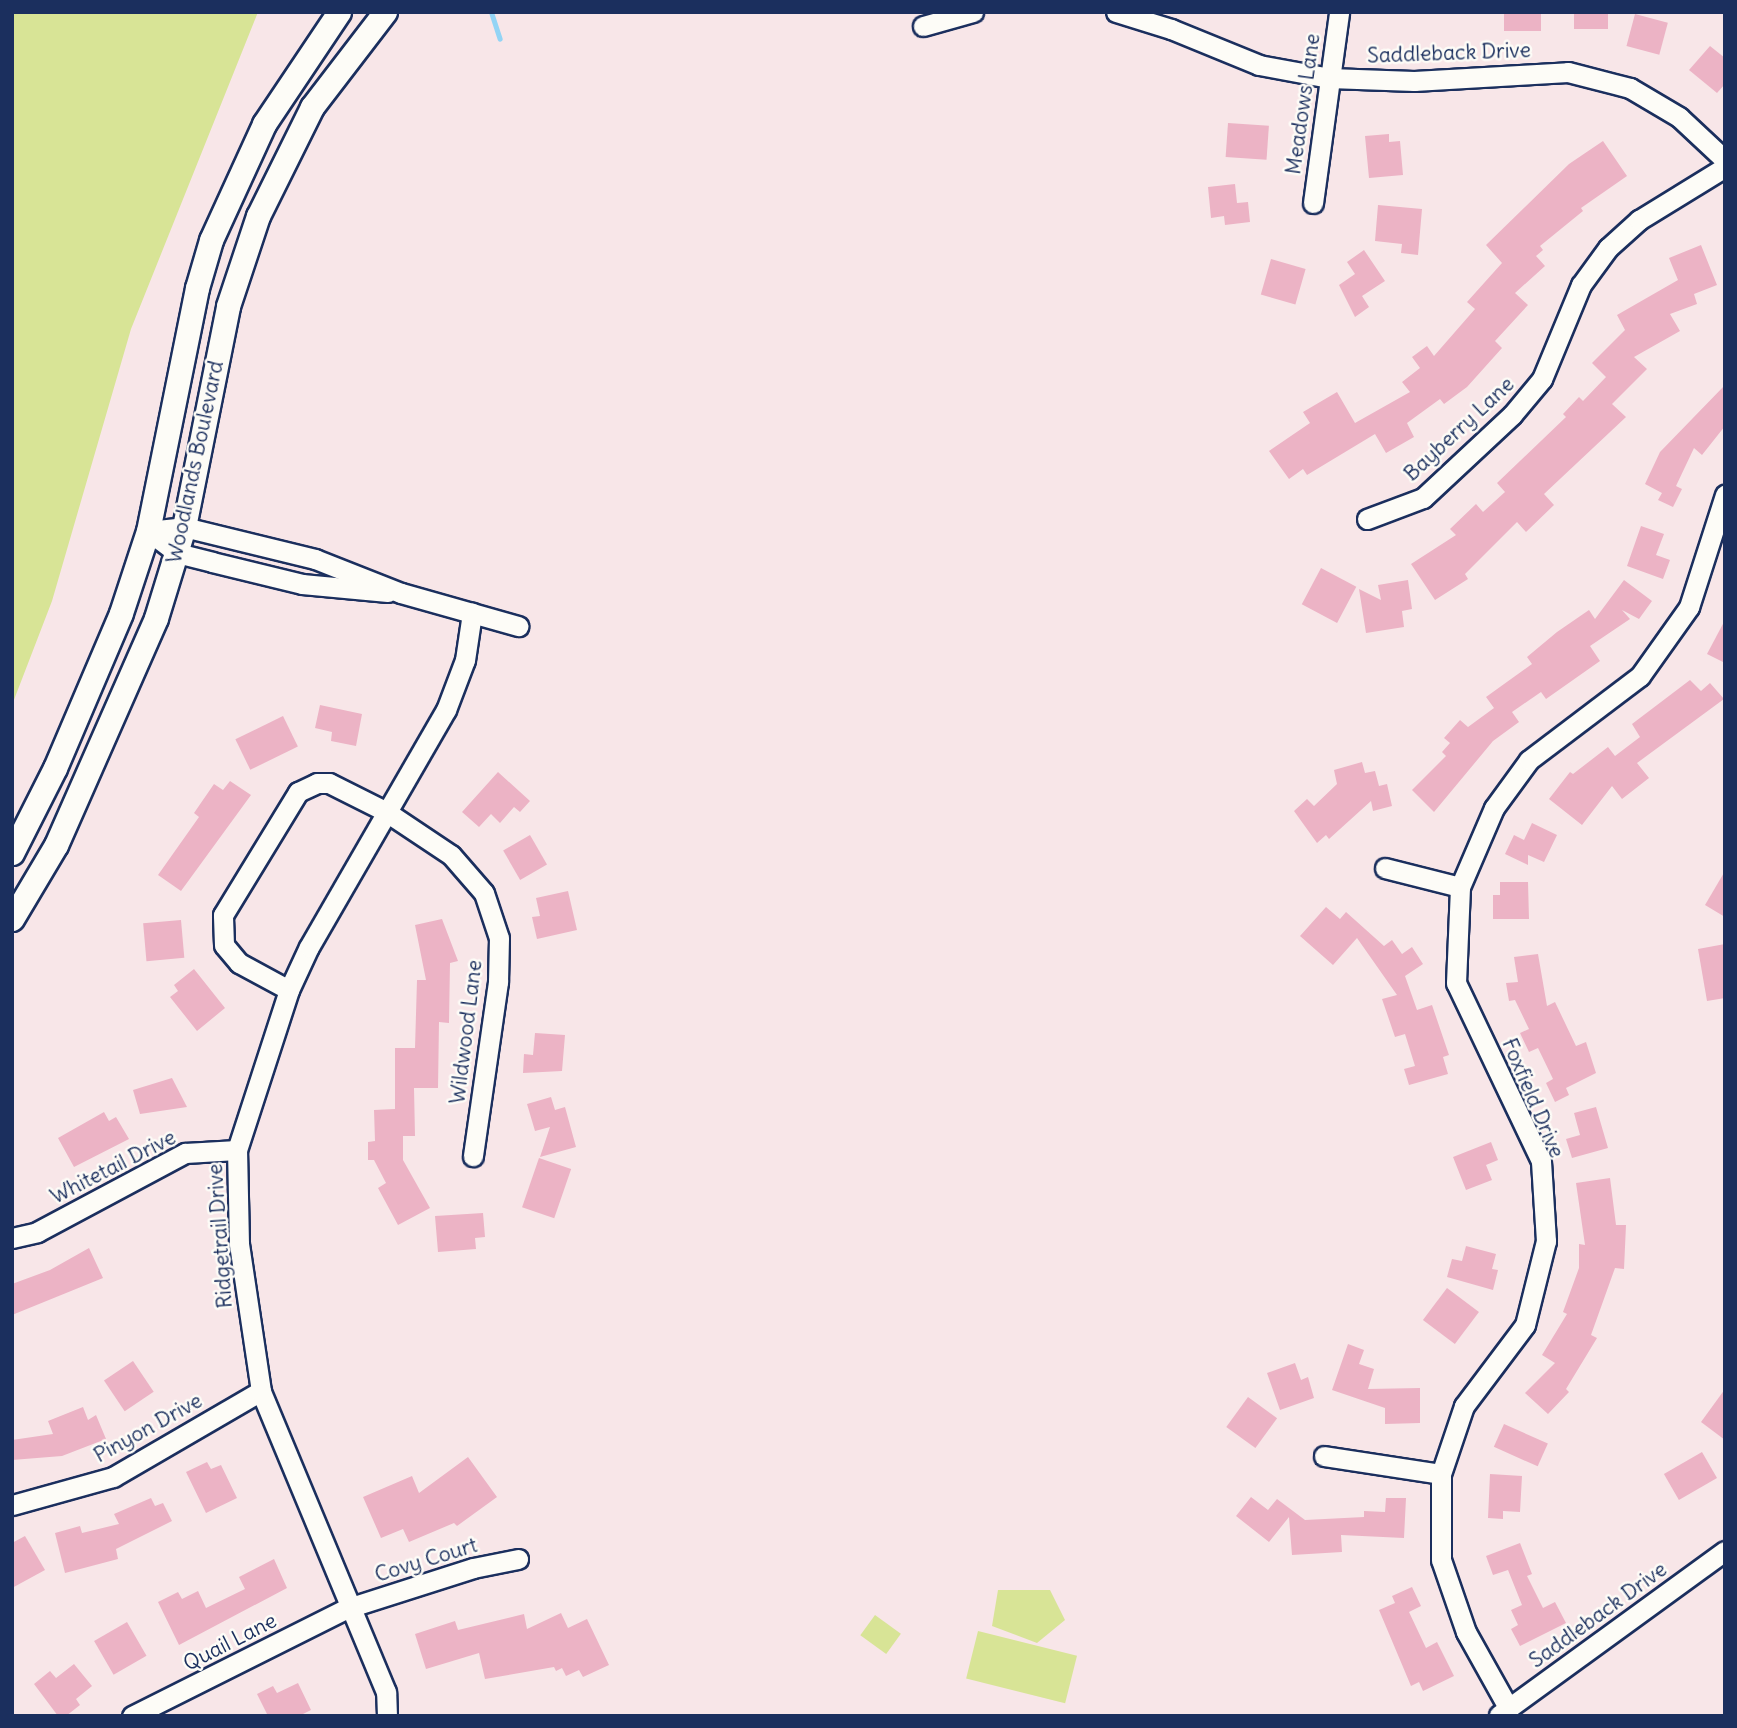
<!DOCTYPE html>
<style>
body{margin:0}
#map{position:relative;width:1737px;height:1728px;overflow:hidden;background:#f8e6e8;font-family:Delius,sans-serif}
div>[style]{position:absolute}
.green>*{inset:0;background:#d8e496;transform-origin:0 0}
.stream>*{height:5px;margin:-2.5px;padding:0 2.5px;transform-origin:2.5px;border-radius:2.5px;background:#93d4f5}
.building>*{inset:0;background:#ecb3c5;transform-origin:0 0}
.roads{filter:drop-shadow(2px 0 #1b2f5e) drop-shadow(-2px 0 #1b2f5e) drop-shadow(0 2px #1b2f5e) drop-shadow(0 -2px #1b2f5e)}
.minor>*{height:19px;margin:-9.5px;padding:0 9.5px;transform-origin:9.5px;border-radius:9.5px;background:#fdfcf7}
.tertiary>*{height:23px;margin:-11.5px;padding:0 11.5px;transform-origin:11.5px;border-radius:11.5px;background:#fdfcf7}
span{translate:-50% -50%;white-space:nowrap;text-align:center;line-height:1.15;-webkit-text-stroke:5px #fdfcf7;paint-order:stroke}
.street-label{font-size:21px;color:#1b2f5e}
.frame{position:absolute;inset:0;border:14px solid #1b2f5e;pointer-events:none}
</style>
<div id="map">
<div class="green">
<div style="clip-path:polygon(12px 12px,258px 12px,131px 329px,52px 601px,12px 705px)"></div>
<div style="clip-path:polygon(998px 1590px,1050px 1590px,1065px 1620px,1037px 1643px,992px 1626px)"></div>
<div style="left:875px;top:1615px;width:32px;height:25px;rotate:36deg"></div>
<div style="left:978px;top:1631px;width:102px;height:49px;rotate:14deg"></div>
</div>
<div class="stream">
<div style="left:491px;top:12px;width:28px;rotate:72deg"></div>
</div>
<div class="building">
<div style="left:1504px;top:12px;width:37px;height:19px"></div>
<div style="left:1574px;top:12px;width:34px;height:17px"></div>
<div style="left:1635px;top:14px;width:34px;height:33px;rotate:15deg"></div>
<div style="clip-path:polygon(1710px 46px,1725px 58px,1725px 84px,1717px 93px,1689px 70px)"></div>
<div style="left:1228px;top:123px;width:41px;height:34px;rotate:4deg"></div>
<div style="clip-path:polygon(1389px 134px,1389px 142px,1400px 141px,1403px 175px,1369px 178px,1365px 136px)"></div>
<div style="clip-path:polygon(1603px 141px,1627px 176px,1581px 208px,1583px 211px,1540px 246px,1543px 250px,1536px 256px,1545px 266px,1515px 293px,1528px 305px,1495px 341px,1502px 348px,1467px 387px,1444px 404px,1440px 399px,1407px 423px,1414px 437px,1386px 453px,1375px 434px,1307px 475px,1303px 469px,1289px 479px,1269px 451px,1310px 423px,1303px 412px,1337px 392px,1355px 423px,1410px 392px,1402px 382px,1420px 368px,1412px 357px,1427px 346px,1434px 356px,1475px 309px,1467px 302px,1502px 263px,1486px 245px,1569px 164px)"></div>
<div style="clip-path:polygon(1235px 184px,1237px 203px,1248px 202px,1250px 222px,1225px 225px,1224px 216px,1211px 218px,1208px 187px)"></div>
<div style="clip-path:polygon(1378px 205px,1422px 209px,1418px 255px,1401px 253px,1402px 244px,1375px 241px)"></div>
<div style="clip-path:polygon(1701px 245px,1717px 285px,1694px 294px,1697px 304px,1670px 314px,1680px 331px,1634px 357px,1647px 369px,1612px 404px,1626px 417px,1544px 494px,1554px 505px,1526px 532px,1517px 522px,1465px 574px,1468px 579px,1435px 600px,1411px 564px,1456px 535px,1450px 529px,1476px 504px,1483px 512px,1505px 492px,1497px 483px,1566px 417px,1563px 414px,1579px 397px,1583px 401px,1606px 377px,1592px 363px,1625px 330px,1617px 315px,1678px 280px,1669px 258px)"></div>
<div style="clip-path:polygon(1364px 250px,1385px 281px,1362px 296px,1369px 307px,1355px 317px,1339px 285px,1355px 274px,1347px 262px)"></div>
<div style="left:1271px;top:259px;width:36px;height:37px;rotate:16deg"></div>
<div style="clip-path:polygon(1725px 385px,1725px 426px,1702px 455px,1694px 448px,1676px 486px,1682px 489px,1673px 507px,1658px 500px,1662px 493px,1645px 484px,1660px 452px)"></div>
<div style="clip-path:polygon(1641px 526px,1664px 534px,1656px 555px,1670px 560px,1663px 579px,1627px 566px)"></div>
<div style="left:1321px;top:568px;width:40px;height:41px;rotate:28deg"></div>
<div style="clip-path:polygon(1408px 580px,1412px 609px,1402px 611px,1404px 627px,1366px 633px,1359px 589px,1381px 600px,1378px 585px)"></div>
<div style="clip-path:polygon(1624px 580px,1652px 601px,1639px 619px,1622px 610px,1630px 619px,1590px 646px,1600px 661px,1546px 699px,1541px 692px,1512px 712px,1519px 722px,1493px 741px,1434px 812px,1412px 790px,1446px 756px,1442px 752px,1450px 743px,1444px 738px,1460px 720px,1468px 727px,1494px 708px,1486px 697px,1532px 664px,1527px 657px,1557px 632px,1589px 610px,1595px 619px)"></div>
<div style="clip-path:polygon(1725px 620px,1725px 663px,1707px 654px)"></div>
<div style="clip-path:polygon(1690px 680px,1701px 691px,1710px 683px,1724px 699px,1637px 763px,1649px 778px,1622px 799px,1612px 786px,1582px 825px,1549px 799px,1570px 772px,1573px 774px,1608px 747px,1615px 756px,1640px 737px,1632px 724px)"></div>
<div style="clip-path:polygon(320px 705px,362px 714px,356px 746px,331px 741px,332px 732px,315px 728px)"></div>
<div style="left:283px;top:716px;width:34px;height:53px;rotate:64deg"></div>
<div style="clip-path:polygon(1362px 762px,1365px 773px,1375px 771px,1379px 786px,1387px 784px,1392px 806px,1373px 811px,1371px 801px,1329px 839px,1326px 835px,1317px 843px,1294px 811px,1307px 799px,1314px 806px,1337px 784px,1334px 770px)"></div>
<div style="clip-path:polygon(498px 772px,530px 801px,520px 812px,514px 807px,500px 823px,491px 814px,479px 827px,462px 812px)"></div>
<div style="clip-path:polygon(230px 781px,251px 795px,181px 891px,158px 875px,199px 817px,194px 813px,214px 784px,223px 790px)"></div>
<div style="clip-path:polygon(1532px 823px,1557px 835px,1544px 862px,1528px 855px,1528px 865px,1505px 854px,1514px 835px,1524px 840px)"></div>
<div style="left:530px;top:835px;width:34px;height:31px;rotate:60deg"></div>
<div style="clip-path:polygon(1725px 871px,1725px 917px,1705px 905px)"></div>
<div style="clip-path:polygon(1500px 882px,1528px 882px,1529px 919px,1493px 919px,1493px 895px,1500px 895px)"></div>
<div style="clip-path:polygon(568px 891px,577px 930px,537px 939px,532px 917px,540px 916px,536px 898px)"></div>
<div style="clip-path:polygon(1326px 907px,1340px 919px,1346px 912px,1384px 946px,1392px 940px,1402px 954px,1412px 947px,1423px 964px,1405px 976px,1417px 1010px,1432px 1005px,1449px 1055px,1443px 1057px,1448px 1074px,1409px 1085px,1404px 1069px,1415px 1066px,1405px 1034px,1395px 1037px,1382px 999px,1397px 995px,1357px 938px,1333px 965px,1300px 936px)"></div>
<div style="clip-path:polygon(442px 919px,458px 961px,450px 963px,449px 1023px,439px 1022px,438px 1088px,414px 1088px,415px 1136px,403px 1136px,403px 1160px,430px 1208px,398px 1225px,378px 1188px,386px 1183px,374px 1160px,368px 1160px,368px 1142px,375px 1141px,374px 1110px,395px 1109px,395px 1048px,415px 1048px,417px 980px,426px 980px,415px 925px)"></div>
<div style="left:181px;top:920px;width:38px;height:38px;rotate:85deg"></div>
<div style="clip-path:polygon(1725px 944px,1725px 998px,1707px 1001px,1698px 949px)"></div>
<div style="clip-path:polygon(1538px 954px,1547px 1006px,1555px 1002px,1576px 1046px,1586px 1042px,1596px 1073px,1566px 1088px,1569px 1095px,1555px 1102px,1546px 1083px,1553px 1079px,1538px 1048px,1529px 1052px,1520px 1033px,1529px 1029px,1515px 1000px,1509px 1001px,1506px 983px,1518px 982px,1514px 957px)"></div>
<div style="clip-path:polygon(194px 969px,225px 1008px,197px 1031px,170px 997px,178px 991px,174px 985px)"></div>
<div style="clip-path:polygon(535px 1033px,565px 1035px,562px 1071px,523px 1073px,524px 1054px,533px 1055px)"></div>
<div style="clip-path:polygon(172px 1078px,187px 1107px,140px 1114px,133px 1090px)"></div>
<div style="clip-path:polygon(551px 1097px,555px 1110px,565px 1107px,576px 1147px,540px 1157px,550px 1127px,535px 1131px,527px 1104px)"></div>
<div style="clip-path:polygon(1596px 1107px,1608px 1148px,1572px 1158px,1566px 1139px,1580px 1135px,1574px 1113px)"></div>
<div style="clip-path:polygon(104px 1112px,109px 1121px,116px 1117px,129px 1139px,74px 1167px,58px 1138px)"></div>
<div style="clip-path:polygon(1491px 1142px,1498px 1160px,1486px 1165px,1492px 1180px,1466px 1190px,1453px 1157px)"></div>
<div style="left:539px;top:1158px;width:34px;height:52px;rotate:19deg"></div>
<div style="clip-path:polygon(1610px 1178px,1616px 1225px,1626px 1225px,1624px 1269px,1615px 1268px,1591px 1335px,1597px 1338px,1566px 1389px,1569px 1392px,1548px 1414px,1525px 1393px,1555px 1363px,1542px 1355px,1567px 1314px,1563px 1312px,1579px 1268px,1579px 1244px,1585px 1245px,1576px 1183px)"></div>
<div style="clip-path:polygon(483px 1213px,485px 1237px,475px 1238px,476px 1249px,438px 1252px,435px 1216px)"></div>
<div style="clip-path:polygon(1466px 1246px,1496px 1254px,1492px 1269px,1498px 1270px,1493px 1290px,1447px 1277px,1452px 1259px,1462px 1261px)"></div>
<div style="clip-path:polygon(89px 1248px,103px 1278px,12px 1315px,12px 1284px,50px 1270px)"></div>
<div style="left:1447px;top:1288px;width:40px;height:40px;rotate:37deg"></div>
<div style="clip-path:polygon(1348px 1344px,1364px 1350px,1359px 1364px,1374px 1369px,1368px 1389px,1420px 1388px,1420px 1423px,1385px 1424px,1385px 1408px,1332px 1390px)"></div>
<div style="left:133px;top:1361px;width:37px;height:35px;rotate:56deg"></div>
<div style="clip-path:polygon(1295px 1363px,1301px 1380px,1308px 1377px,1314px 1398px,1280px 1410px,1267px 1373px)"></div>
<div style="clip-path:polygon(1725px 1389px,1725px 1440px,1701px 1422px)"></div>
<div style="left:1248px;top:1397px;width:36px;height:37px;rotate:36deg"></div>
<div style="clip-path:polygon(83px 1407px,88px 1420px,96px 1415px,106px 1439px,62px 1456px,12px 1460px,12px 1440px,53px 1434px,48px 1421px)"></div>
<div style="left:1504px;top:1424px;width:48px;height:25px;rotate:24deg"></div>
<div style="left:1702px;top:1452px;width:30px;height:44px;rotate:60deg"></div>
<div style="clip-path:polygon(468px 1457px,497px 1497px,457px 1526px,454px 1523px,409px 1542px,403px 1529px,381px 1538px,363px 1497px,412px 1476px,419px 1493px)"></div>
<div style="clip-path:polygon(207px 1462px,211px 1469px,221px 1465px,237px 1498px,206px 1513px,186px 1472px)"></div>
<div style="clip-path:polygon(1490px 1474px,1522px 1476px,1520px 1512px,1503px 1511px,1503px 1519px,1488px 1518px)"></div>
<div style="clip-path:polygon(1251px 1497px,1268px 1510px,1277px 1499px,1305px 1520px,1364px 1517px,1364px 1511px,1385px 1512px,1386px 1498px,1406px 1498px,1404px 1538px,1341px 1535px,1342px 1552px,1292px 1555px,1289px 1517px,1269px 1542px,1236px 1516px)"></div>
<div style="clip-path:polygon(151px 1498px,155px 1506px,163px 1503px,172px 1521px,116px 1549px,118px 1559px,65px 1573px,55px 1533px,80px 1526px,82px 1533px,119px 1524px,114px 1514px)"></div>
<div style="clip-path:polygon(25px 1536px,45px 1570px,12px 1588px,12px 1543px)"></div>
<div style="clip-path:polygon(1520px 1543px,1532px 1574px,1527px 1576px,1543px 1608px,1555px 1602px,1566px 1623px,1520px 1646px,1511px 1629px,1518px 1625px,1511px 1610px,1522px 1605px,1508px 1570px,1493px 1575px,1486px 1556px)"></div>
<div style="clip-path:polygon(274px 1559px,287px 1588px,179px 1645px,158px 1602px,178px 1592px,182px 1599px,198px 1591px,206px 1608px,245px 1589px,239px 1577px)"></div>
<div style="clip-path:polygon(1412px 1587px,1421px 1606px,1409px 1612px,1426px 1648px,1437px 1642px,1454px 1676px,1423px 1691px,1419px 1682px,1411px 1686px,1379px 1610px,1395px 1603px,1392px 1596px)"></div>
<div style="clip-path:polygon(561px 1613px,568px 1628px,587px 1619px,609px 1665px,583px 1677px,579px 1670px,566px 1676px,562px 1668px,556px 1671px,554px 1667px,485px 1679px,479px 1653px,426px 1669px,415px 1634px,455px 1621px,458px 1630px,524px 1614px,527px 1629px)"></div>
<div style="left:127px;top:1622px;width:39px;height:38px;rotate:60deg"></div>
<div style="clip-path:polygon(74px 1664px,92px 1686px,76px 1699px,80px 1705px,66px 1716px,58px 1716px,34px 1684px,50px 1671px,56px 1678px)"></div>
<div style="clip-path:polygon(298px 1683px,311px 1710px,299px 1716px,268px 1716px,257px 1694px,273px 1686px,277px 1693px)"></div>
</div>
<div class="roads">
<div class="minor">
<div style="left:1116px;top:12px;width:58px;rotate:17.2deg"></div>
<div style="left:1171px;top:29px;width:95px;rotate:22.2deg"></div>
<div style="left:1259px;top:65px;width:71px;rotate:10.5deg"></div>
<div style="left:1329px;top:78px;width:85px;rotate:2deg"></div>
<div style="left:1414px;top:81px;width:154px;rotate:-3.3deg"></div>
<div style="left:1568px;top:72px;width:64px;rotate:14.5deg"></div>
<div style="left:1630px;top:88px;width:57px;rotate:30.6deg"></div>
<div style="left:1679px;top:117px;width:63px;rotate:43.1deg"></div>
<div style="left:923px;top:26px;width:52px;rotate:-15.6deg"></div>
<div style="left:1313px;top:203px;width:193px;rotate:-82.2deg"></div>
<div style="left:1367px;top:519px;width:60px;rotate:-20.6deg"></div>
<div style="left:1423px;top:498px;width:122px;rotate:-43deg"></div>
<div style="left:1512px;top:415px;width:47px;rotate:-50.2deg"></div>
<div style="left:1542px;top:379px;width:102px;rotate:-67.5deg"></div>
<div style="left:1581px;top:285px;width:46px;rotate:-53.9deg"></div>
<div style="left:1608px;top:248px;width:42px;rotate:-42.1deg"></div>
<div style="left:1639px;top:220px;width:101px;rotate:-31.6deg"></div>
<div style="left:148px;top:531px;width:36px;rotate:-6deg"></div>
<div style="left:184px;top:527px;width:135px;rotate:13.7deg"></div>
<div style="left:315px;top:559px;width:92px;rotate:21.6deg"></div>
<div style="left:401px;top:593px;width:122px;rotate:15.8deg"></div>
<div style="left:148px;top:531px;width:36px;rotate:37deg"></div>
<div style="left:177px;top:553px;width:36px;rotate:14deg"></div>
<div style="left:212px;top:562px;width:93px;rotate:13.7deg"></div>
<div style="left:302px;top:584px;width:86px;rotate:5.3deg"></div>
<div style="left:1385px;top:868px;width:77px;rotate:14.2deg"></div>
<div style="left:289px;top:990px;width:57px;rotate:-151.6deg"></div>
<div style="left:239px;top:963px;width:23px;rotate:-130deg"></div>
<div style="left:224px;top:945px;width:30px;rotate:-92deg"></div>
<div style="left:223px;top:915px;width:144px;rotate:-58.6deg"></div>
<div style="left:298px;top:792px;width:21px;rotate:-25deg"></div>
<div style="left:317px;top:783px;width:12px"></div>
<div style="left:329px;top:783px;width:63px;rotate:26.6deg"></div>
<div style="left:385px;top:811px;width:79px;rotate:33.7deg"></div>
<div style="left:451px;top:855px;width:50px;rotate:49deg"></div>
<div style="left:484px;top:893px;width:47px;rotate:71.6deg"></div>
<div style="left:499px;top:938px;width:44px;rotate:91.3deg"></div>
<div style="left:498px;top:982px;width:176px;rotate:98.2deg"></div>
<div style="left:12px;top:1238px;width:26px;rotate:-13deg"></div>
<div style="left:37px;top:1232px;width:168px;rotate:-28.1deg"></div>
<div style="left:185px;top:1153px;width:52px;rotate:-3.3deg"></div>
<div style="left:1324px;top:1456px;width:118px;rotate:8.7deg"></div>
<div style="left:12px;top:1505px;width:105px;rotate:-15.5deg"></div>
<div style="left:113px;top:1477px;width:171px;rotate:-30.2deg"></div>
<div style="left:1509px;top:1709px;width:88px;rotate:-119.2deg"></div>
<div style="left:1466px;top:1632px;width:76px;rotate:-109.1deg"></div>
<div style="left:1441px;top:1560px;width:86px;rotate:-90deg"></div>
<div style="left:1441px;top:1474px;width:72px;rotate:-71.3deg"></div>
<div style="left:1464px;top:1406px;width:101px;rotate:-53deg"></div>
<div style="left:1525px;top:1325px;width:87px;rotate:-76deg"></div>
<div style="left:1546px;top:1241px;width:80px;rotate:-93.6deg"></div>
<div style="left:1541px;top:1161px;width:197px;rotate:-115.5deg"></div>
<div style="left:1456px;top:983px;width:96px;rotate:-87.6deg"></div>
<div style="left:1460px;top:887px;width:86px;rotate:-66.7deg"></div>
<div style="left:1494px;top:808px;width:59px;rotate:-53.9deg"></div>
<div style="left:1529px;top:760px;width:139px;rotate:-37.1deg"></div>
<div style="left:1640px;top:676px;width:85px;rotate:-54.6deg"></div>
<div style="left:1689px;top:607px;width:118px;rotate:-72.2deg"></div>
<div style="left:1499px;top:1715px;width:279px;rotate:-36deg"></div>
<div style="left:132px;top:1716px;width:241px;rotate:-26.6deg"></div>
<div style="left:348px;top:1608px;width:131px;rotate:-17.7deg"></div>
<div style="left:473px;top:1568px;width:46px;rotate:-11.3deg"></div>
<div style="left:387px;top:1716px;width:24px;rotate:-92deg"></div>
<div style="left:386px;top:1692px;width:326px;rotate:-112.6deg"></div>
<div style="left:261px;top:1391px;width:149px;rotate:-98.5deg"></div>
<div style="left:239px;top:1244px;width:94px;rotate:-91.2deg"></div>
<div style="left:237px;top:1150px;width:168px;rotate:-72deg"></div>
<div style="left:289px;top:990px;width:47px;rotate:-65.1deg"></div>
<div style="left:309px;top:947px;width:274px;rotate:-60deg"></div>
<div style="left:446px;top:710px;width:53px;rotate:-69.2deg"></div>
<div style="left:465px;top:660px;width:48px;rotate:-81.5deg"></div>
</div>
<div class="tertiary">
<div style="left:12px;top:853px;width:95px;rotate:-63.2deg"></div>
<div style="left:55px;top:768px;width:168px;rotate:-66.9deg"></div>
<div style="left:121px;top:613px;width:86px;rotate:-71.8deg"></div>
<div style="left:148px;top:531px;width:248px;rotate:-78.6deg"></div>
<div style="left:197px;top:288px;width:50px;rotate:-73.7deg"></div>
<div style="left:211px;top:240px;width:128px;rotate:-65.4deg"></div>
<div style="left:264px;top:124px;width:135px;rotate:-56.2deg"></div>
<div style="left:12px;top:919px;width:86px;rotate:-59.3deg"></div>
<div style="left:56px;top:845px;width:248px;rotate:-66.2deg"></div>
<div style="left:156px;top:618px;width:95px;rotate:-72.9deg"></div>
<div style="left:184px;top:527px;width:225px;rotate:-78.7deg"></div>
<div style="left:228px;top:306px;width:95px;rotate:-71.6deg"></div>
<div style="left:258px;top:216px;width:122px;rotate:-63.6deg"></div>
<div style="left:312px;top:107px;width:120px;rotate:-52.5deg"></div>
</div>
</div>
<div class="street-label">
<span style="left:1449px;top:53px;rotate:-2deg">Saddleback Drive</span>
<span style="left:1303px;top:104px;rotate:-82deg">Meadows Lane</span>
<span style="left:1459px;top:429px;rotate:-43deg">Bayberry Lane</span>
<span style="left:195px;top:462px;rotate:-78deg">Woodlands Boulevard</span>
<span style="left:466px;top:1032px;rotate:-83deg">Wildwood Lane</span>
<span style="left:1533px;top:1098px;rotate:67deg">Foxfield Drive</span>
<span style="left:113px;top:1167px;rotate:-27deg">Whitetail Drive</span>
<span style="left:220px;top:1236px;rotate:-94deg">Ridgetrail Drive</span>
<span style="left:148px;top:1428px;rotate:-29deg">Pinyon Drive</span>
<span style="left:426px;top:1560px;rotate:-17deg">Covy Court</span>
<span style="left:1598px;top:1615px;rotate:-36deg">Saddleback Drive</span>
<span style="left:230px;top:1642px;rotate:-27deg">Quail Lane</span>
</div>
<div class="frame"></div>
</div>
